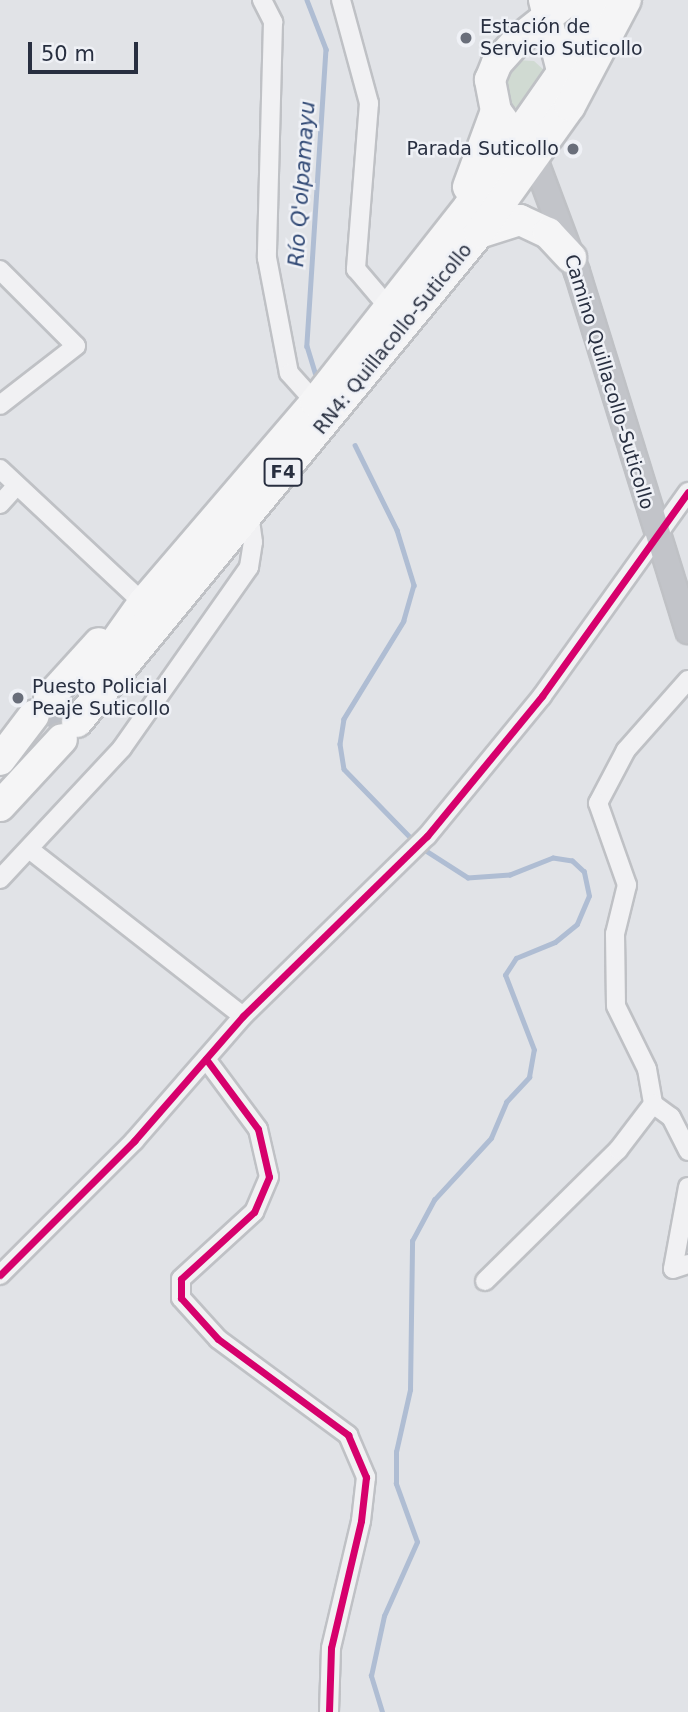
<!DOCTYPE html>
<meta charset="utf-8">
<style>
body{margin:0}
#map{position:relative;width:688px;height:1712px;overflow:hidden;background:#e1e3e7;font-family:"DejaVu Sans",sans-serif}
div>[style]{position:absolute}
.green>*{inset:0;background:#d0dad2}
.stream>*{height:4.5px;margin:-2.25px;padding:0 2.25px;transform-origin:2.25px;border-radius:2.25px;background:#afbdd3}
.trunk-tunnel>*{height:30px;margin-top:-15px;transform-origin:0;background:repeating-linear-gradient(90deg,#bcbfc6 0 30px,transparent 0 45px)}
.roads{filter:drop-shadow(2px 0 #bfc1c5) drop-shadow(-2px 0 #bfc1c5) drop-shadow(0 2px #bfc1c5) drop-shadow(0 -2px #bfc1c5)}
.minor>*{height:18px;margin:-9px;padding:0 9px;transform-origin:9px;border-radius:9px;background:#f1f1f3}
.secondary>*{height:24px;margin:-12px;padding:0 12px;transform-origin:12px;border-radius:12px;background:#c2c4c9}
.primary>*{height:28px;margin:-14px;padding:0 14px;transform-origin:14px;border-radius:14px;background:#f5f5f6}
.trunk>*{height:30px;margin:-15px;padding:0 15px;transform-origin:15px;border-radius:15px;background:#f5f5f6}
.cycleway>*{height:7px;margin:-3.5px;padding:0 3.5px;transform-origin:3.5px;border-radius:3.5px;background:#d6006c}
.dots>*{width:19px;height:19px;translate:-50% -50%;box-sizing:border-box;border:4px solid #eff1f6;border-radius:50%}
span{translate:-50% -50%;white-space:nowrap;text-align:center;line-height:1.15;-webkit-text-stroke:5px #eff1f6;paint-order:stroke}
.shield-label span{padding:2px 5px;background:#eff1f6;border:2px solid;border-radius:5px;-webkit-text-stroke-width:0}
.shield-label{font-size:18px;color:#282f40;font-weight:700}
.poi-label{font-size:19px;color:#282f40}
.left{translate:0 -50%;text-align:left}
.right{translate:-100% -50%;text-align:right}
.street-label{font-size:19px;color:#282f40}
.water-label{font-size:21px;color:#314975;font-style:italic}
.scale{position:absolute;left:28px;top:42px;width:110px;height:32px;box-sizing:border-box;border:4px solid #282f40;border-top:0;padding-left:9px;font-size:21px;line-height:24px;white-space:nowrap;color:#282f40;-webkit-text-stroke:5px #eff1f6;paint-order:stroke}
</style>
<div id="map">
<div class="green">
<div style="clip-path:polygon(517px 60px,534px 61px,545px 71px,522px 109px,510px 106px,499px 76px)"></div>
</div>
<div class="stream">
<div style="left:307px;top:0;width:53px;rotate:68.8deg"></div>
<div style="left:326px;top:49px;width:298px;rotate:93.7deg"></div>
<div style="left:307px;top:346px;width:28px;rotate:73deg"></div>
<div style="left:355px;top:445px;width:95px;rotate:63.7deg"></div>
<div style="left:397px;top:530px;width:58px;rotate:72.8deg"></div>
<div style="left:414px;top:585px;width:37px;rotate:106deg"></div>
<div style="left:404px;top:621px;width:115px;rotate:121.5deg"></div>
<div style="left:344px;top:719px;width:25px;rotate:99deg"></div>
<div style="left:340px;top:744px;width:25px;rotate:81deg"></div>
<div style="left:344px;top:769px;width:102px;rotate:45.8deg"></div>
<div style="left:382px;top:1712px;width:38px;rotate:-107deg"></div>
<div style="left:371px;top:1676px;width:61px;rotate:-77.8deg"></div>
<div style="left:384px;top:1616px;width:81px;rotate:-66deg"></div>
<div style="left:417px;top:1542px;width:62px;rotate:-109.9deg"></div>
<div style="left:396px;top:1484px;width:32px;rotate:-90deg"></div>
<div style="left:396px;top:1452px;width:64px;rotate:-77.3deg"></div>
<div style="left:410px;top:1390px;width:149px;rotate:-89.2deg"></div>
<div style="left:412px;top:1241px;width:47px;rotate:-61.8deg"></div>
<div style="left:434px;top:1200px;width:84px;rotate:-47.4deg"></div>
<div style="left:491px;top:1138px;width:39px;rotate:-67deg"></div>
<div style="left:506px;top:1102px;width:34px;rotate:-47deg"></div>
<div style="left:529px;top:1077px;width:27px;rotate:-80deg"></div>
<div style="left:534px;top:1050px;width:80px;rotate:-111.1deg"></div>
<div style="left:505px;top:975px;width:20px;rotate:-57deg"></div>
<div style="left:516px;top:958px;width:42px;rotate:-22.3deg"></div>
<div style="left:555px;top:942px;width:28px;rotate:-39deg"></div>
<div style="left:577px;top:924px;width:30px;rotate:-67deg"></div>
<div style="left:589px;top:896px;width:25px;rotate:-102deg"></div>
<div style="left:584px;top:872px;width:16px;rotate:-137deg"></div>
<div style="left:572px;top:861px;width:19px;rotate:-171deg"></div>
<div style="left:553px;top:858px;width:46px;rotate:158.4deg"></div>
<div style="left:510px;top:875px;width:42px;rotate:175.9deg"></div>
<div style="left:468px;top:878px;width:56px;rotate:-147.4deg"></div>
</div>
<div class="trunk-tunnel">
<div style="left:49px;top:727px;width:22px;rotate:-47deg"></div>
</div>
<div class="roads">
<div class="minor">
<div style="left:262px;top:0;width:25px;rotate:63deg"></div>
<div style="left:273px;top:22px;width:236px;rotate:91.5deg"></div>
<div style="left:267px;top:258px;width:117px;rotate:79.2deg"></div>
<div style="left:289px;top:373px;width:39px;rotate:48deg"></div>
<div style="left:341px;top:0;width:107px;rotate:74.8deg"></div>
<div style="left:369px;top:103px;width:167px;rotate:94.5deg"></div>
<div style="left:356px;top:269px;width:52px;rotate:49.6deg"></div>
<div style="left:0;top:270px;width:107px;rotate:45deg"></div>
<div style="left:76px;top:346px;width:96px;rotate:142.2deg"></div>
<div style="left:0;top:469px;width:196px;rotate:43.1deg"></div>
<div style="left:0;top:504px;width:24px;rotate:-48deg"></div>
<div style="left:688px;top:680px;width:94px;rotate:131.5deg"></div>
<div style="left:626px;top:750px;width:60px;rotate:117.8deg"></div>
<div style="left:598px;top:803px;width:87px;rotate:70.5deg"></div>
<div style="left:627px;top:885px;width:50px;rotate:103.8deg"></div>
<div style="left:615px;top:934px;width:72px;rotate:89.2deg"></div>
<div style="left:616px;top:1006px;width:70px;rotate:63.8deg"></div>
<div style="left:647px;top:1069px;width:36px;rotate:80deg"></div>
<div style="left:653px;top:1104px;width:22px;rotate:36deg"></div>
<div style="left:671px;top:1117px;width:38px;rotate:63deg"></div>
<div style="left:29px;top:849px;width:271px;rotate:38deg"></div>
<div style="left:0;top:879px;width:179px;rotate:-47deg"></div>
<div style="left:122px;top:748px;width:221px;rotate:-54.9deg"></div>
<div style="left:249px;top:567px;width:25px;rotate:-81deg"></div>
<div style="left:253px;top:542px;width:29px;rotate:-98deg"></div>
<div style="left:206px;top:1059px;width:87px;rotate:53.4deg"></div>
<div style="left:258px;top:1129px;width:49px;rotate:77.1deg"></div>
<div style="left:269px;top:1177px;width:38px;rotate:113deg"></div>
<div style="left:254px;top:1212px;width:99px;rotate:137.5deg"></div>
<div style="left:181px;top:1279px;width:19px;rotate:90deg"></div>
<div style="left:181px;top:1298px;width:55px;rotate:47.9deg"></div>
<div style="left:218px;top:1339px;width:162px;rotate:36.4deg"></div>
<div style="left:348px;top:1435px;width:46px;rotate:66.8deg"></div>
<div style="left:366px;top:1477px;width:44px;rotate:96.5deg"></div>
<div style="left:361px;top:1521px;width:130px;rotate:103.3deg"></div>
<div style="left:331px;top:1648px;width:64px;rotate:91.8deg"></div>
<div style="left:688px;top:1187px;width:83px;rotate:100.4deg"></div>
<div style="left:673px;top:1269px;width:16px;rotate:-18deg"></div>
<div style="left:0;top:1275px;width:190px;rotate:-45deg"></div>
<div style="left:134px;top:1141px;width:166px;rotate:-48.9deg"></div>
<div style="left:243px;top:1016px;width:257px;rotate:-44.4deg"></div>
<div style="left:427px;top:836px;width:181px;rotate:-50.6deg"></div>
<div style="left:542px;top:696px;width:251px;rotate:-54.4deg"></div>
<div style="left:485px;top:1281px;width:187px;rotate:-44.6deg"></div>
<div style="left:618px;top:1150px;width:58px;rotate:-52.7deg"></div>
</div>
<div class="secondary">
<div style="left:523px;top:146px;width:16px;rotate:45deg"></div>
<div style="left:534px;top:157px;width:123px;rotate:69.5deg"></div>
<div style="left:577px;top:272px;width:376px;rotate:72.8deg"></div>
</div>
<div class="primary">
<div style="left:543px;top:0;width:89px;rotate:75.7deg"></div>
</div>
<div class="trunk">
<div style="left:517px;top:140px;width:36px;rotate:-126deg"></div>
<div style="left:496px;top:111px;width:32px;rotate:-101deg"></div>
<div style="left:490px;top:80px;width:18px;rotate:-68deg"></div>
<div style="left:497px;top:63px;width:30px;rotate:-48deg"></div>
<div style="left:517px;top:41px;width:66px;rotate:-38.3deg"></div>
<div style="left:468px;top:187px;width:81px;rotate:-69.8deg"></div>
<div style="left:479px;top:233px;width:43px;rotate:-17.6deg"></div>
<div style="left:520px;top:220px;width:31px;rotate:25deg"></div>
<div style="left:548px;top:233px;width:34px;rotate:47deg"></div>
<div style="left:92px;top:675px;width:88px;rotate:-54.7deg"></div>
<div style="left:143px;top:603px;width:265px;rotate:-49.4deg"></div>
<div style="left:315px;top:402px;width:249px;rotate:-51.8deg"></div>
<div style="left:469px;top:206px;width:161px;rotate:-55.1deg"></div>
<div style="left:561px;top:74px;width:82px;rotate:-64.7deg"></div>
<div style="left:49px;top:698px;width:74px;rotate:-47.7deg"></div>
<div style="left:77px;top:722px;width:633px;rotate:-50.58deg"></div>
<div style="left:479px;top:233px;width:156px;rotate:-54.4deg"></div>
<div style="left:570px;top:106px;width:120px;rotate:-62.2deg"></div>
<div style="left:0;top:760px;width:56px;rotate:-52.9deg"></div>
<div style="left:0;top:806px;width:91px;rotate:-47.2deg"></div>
</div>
</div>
<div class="cycleway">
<div style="left:206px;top:1059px;width:87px;rotate:53.4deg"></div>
<div style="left:258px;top:1129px;width:49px;rotate:77.1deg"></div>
<div style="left:269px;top:1177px;width:38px;rotate:113deg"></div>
<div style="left:254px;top:1212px;width:99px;rotate:137.5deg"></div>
<div style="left:181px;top:1279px;width:19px;rotate:90deg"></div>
<div style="left:181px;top:1298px;width:55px;rotate:47.9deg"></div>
<div style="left:218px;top:1339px;width:162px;rotate:36.4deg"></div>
<div style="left:348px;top:1435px;width:46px;rotate:66.8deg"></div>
<div style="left:366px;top:1477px;width:44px;rotate:96.5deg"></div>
<div style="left:361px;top:1521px;width:130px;rotate:103.3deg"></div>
<div style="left:331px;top:1648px;width:64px;rotate:91.8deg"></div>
<div style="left:0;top:1275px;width:190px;rotate:-45deg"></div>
<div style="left:134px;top:1141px;width:166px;rotate:-48.9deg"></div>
<div style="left:243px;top:1016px;width:257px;rotate:-44.4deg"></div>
<div style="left:427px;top:836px;width:181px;rotate:-50.6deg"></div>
<div style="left:542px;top:696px;width:251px;rotate:-54.4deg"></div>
</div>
<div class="dots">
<div style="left:466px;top:38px;background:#696e7a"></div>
<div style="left:573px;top:149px;background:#696e7a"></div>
<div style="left:18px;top:698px;background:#696e7a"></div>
</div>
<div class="shield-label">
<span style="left:283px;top:472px">F4</span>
</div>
<div class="poi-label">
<span class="left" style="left:480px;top:38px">Estación de<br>Servicio Suticollo</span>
<span class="right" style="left:559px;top:149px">Parada Suticollo</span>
<span class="left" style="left:32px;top:698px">Puesto Policial<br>Peaje Suticollo</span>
</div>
<div class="street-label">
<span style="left:393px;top:339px;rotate:-51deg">RN4: Quillacollo-Suticollo</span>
<span style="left:609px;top:382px;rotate:73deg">Camino Quillacollo-Suticollo</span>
</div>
<div class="water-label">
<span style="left:302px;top:184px;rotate:-86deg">Río Q'olpamayu</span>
</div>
<div class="scale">50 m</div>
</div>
